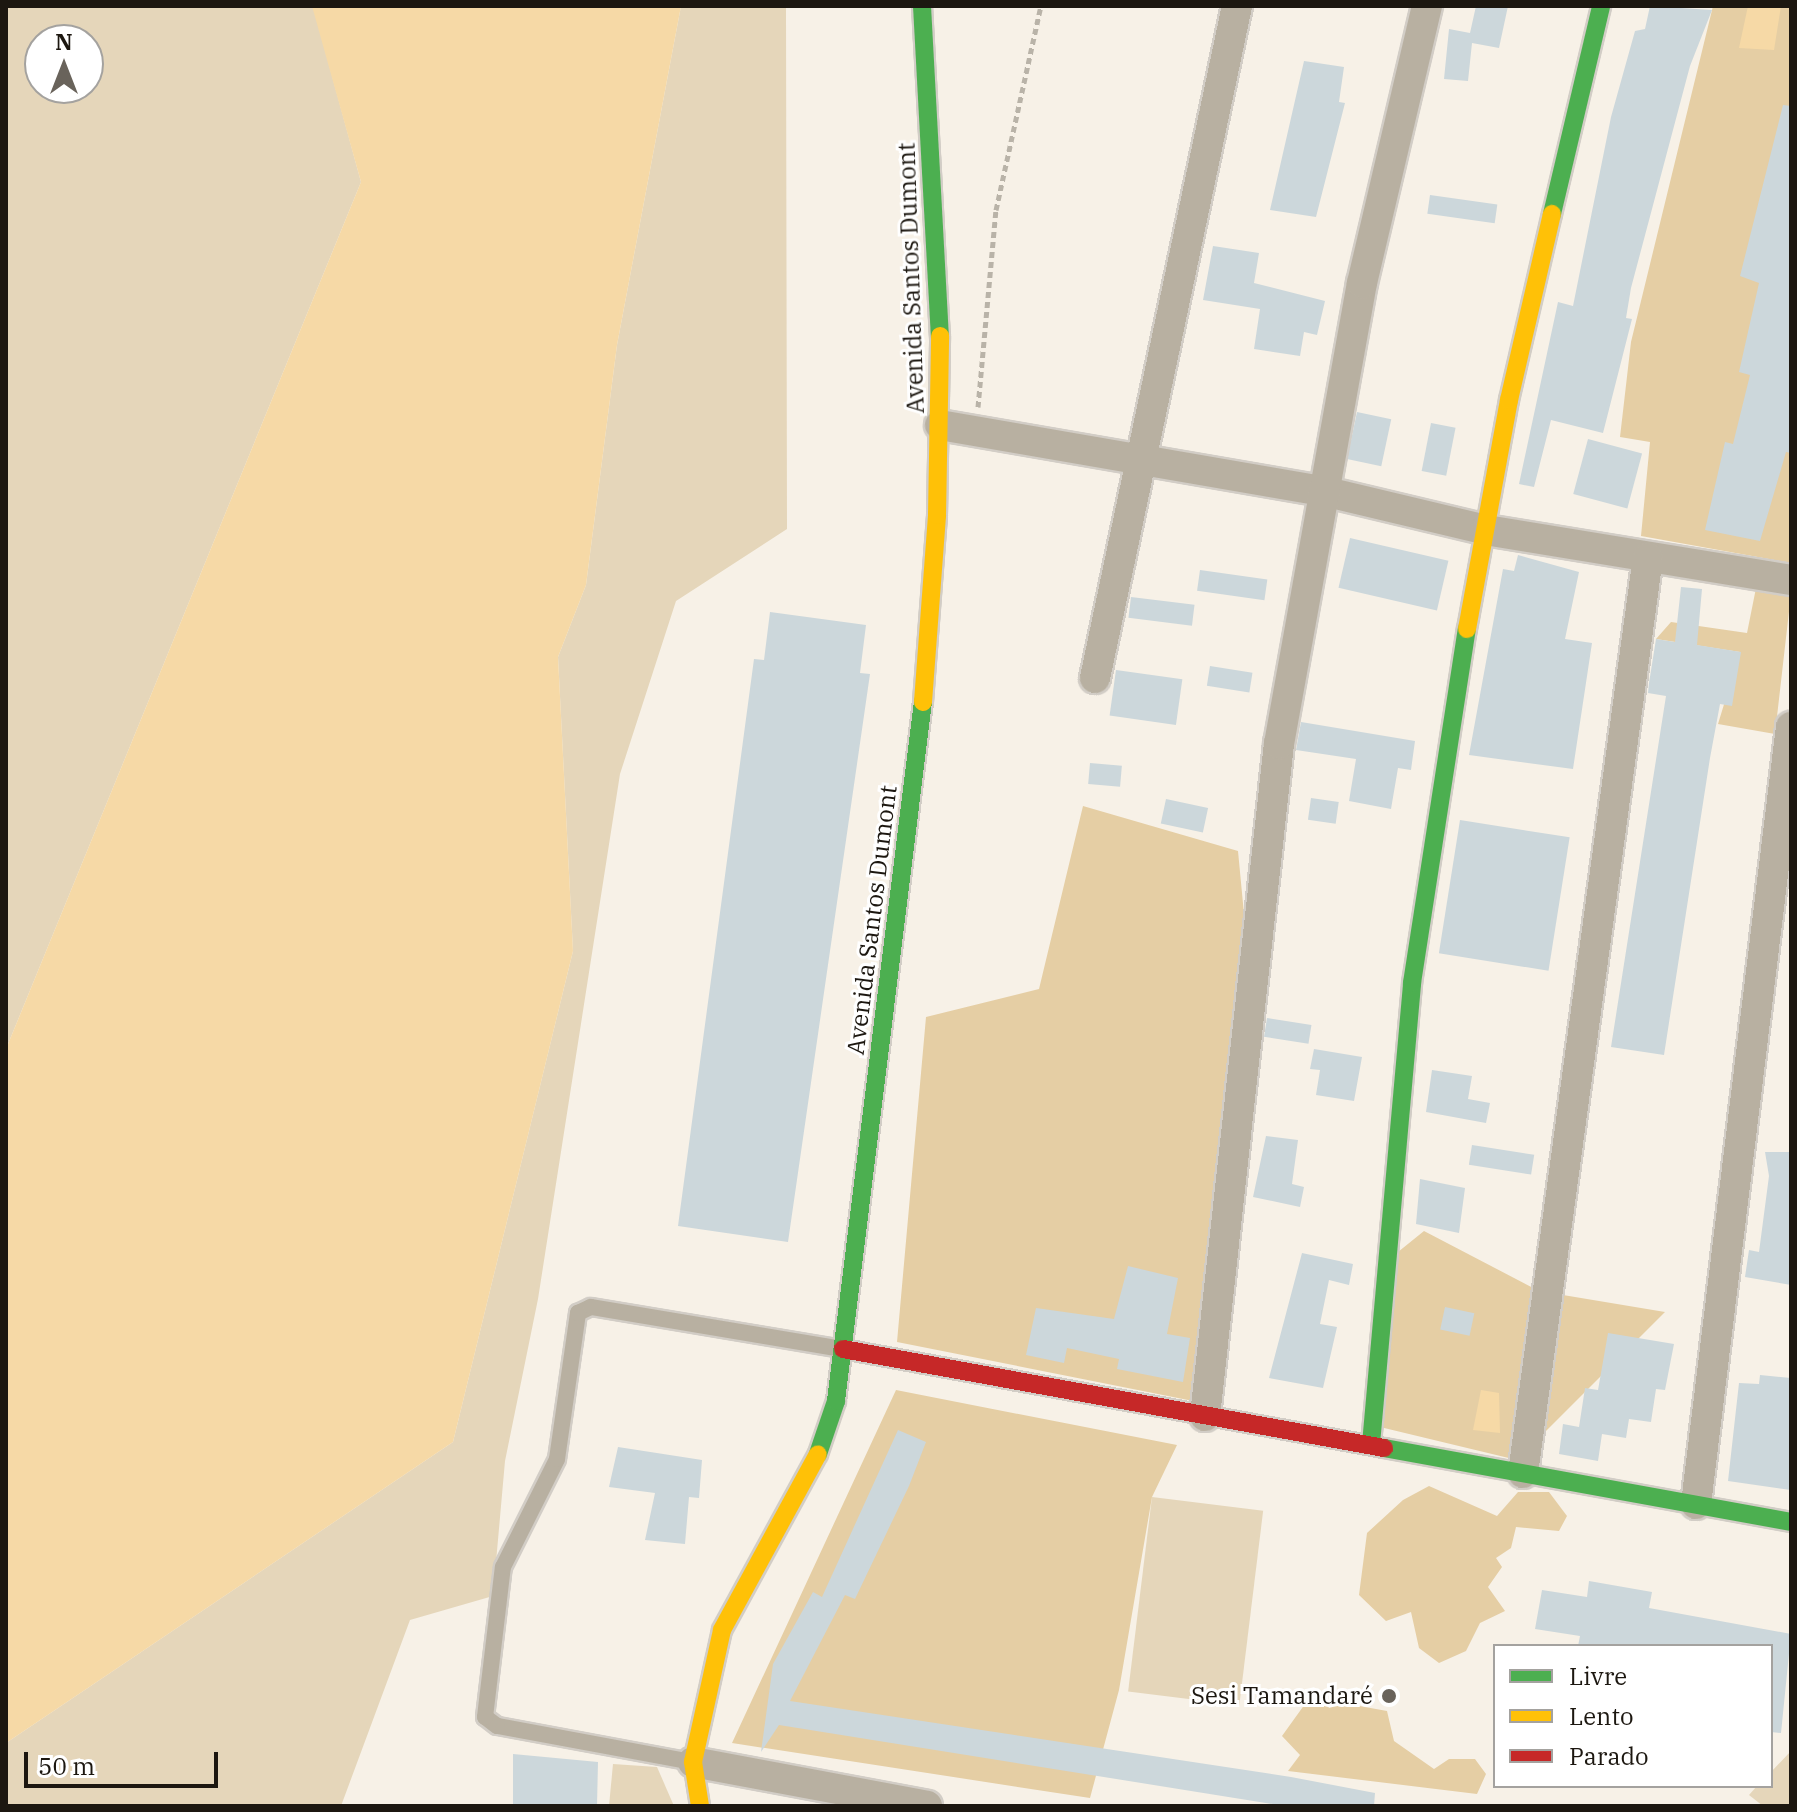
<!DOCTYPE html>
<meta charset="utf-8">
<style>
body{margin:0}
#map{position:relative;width:1797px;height:1812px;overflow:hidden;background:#f7f1e7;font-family:"IBM Plex Serif",serif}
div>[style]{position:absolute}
.green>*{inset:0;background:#e5d6ba;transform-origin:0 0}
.forest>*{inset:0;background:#e5cea4}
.water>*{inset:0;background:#f6d9a6}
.building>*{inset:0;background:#ccd7db;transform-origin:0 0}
.path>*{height:5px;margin-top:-2.5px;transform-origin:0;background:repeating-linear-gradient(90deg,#b9b3a8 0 6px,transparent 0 10px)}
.roads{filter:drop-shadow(2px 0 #d2cdc6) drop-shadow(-2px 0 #d2cdc6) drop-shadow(0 2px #d2cdc6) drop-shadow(0 -2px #d2cdc6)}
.lane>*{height:16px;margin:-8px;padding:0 8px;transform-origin:8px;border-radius:8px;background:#b8b0a1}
.street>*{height:30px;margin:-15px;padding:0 15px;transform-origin:15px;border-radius:15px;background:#b8b0a1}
.fast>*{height:18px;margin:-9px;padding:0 9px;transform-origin:9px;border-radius:9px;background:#4caf50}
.slow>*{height:18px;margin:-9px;padding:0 9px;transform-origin:9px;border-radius:9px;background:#ffc107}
.jam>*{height:18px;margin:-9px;padding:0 9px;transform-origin:9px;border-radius:9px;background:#c62828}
.dots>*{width:22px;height:22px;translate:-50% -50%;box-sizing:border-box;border:4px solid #fff;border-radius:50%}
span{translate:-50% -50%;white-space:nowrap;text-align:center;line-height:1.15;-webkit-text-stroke:6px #fff;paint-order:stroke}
.street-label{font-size:24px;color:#1c1710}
.poi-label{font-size:24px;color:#1c1710}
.right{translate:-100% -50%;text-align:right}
.frame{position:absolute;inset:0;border:8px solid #1c1710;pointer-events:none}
.legend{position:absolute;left:1493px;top:1644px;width:280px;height:144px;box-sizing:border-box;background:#fff;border:2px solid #a4a29f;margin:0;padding:10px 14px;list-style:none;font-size:24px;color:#1c1710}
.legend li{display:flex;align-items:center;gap:16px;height:40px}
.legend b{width:40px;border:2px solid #a4a29f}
.north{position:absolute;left:24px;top:24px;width:80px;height:80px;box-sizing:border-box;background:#fff;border:2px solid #a4a29f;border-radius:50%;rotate:0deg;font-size:22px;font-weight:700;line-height:32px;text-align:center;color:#1c1710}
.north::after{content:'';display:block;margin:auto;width:28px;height:36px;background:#69635b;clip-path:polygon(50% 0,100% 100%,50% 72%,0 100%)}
.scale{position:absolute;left:24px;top:1752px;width:194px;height:36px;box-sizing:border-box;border:4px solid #1c1710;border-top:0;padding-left:10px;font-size:24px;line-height:28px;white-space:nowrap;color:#1c1710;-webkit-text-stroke:6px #fff;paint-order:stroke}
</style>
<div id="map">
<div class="green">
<div style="clip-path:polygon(evenodd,6px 6px,313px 6px,361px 182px,6px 1049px,6px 6px,40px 40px,88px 40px,88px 88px,40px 88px,40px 40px)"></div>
<div style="clip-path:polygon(681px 6px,786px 6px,787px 529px,676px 601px,620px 774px,538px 1299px,505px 1461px,493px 1596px,410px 1620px,341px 1806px,6px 1806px,6px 1743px,453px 1442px,573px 951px,558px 657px,586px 585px,617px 345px)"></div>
<div style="left:1152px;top:1497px;width:112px;height:196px;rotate:7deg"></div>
<div style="clip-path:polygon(1791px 1751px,1791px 1806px,1763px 1806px,1749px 1795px,1757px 1786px,1771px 1786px,1771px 1772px)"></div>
<div style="clip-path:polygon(613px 1764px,657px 1767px,674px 1806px,609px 1806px)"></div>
</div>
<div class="forest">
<div style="clip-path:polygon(1713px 6px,1791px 6px,1791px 563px,1641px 536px,1650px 442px,1620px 437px,1631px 342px)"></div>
<div style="clip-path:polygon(1757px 583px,1791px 594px,1775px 734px,1718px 724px,1740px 652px,1656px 639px,1671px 622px,1747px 633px)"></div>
<div style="clip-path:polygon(1083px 806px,1238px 851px,1244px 914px,1193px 1401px,897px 1342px,926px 1017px,1039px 989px)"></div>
<div style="clip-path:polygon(1424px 1231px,1539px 1291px,1665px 1312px,1517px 1460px,1380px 1427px,1398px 1252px)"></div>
<div style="clip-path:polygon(896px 1390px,1177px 1445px,1152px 1497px,1119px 1690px,1090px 1798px,732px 1743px)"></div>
<div style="clip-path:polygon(1429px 1486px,1497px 1516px,1518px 1492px,1549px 1492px,1567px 1516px,1559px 1531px,1516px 1527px,1511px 1548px,1496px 1558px,1502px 1567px,1488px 1587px,1505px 1611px,1480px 1623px,1466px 1651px,1439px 1663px,1419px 1648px,1411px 1612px,1386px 1621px,1359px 1595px,1367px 1533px,1403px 1500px)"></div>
<div style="clip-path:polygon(1310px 1697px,1387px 1711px,1394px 1741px,1434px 1769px,1449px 1759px,1475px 1759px,1486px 1774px,1477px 1794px,1288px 1771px,1300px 1755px,1282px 1736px)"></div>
</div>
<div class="water">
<div style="clip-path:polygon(312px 6px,681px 6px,617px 345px,586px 585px,558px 657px,573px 951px,453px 1442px,6px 1743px,6px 1049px,361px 182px)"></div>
<div style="clip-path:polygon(1748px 6px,1781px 6px,1774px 50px,1739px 48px)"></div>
<div style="clip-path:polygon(1481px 1390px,1499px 1393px,1500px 1433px,1473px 1430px)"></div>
</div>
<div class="building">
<div style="clip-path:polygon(1476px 6px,1508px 6px,1499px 48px,1472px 43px,1468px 81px,1444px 79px,1449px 29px,1470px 33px)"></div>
<div style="clip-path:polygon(1650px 6px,1712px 10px,1690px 66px,1631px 288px,1626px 318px,1632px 319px,1603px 433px,1551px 420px,1534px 487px,1519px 484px,1558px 302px,1573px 306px,1611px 117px,1635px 31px,1645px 29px)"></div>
<div style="clip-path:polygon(1304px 61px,1344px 67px,1339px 102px,1345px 103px,1316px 217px,1270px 210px)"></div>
<div style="clip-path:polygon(1783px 105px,1791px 106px,1791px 453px,1786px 452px,1760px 541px,1705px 530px,1725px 442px,1733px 444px,1750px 375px,1739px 372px,1759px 283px,1740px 276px)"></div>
<div style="left:1430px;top:195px;width:68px;height:19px;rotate:8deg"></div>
<div style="clip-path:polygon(1213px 246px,1259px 253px,1254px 283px,1325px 301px,1317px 335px,1304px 332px,1300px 356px,1254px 349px,1260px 309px,1203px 300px)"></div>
<div style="left:1357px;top:412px;width:35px;height:48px;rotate:12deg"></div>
<div style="left:1431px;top:423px;width:25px;height:49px;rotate:11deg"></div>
<div style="left:1588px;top:439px;width:56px;height:57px;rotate:15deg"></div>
<div style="left:1350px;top:538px;width:101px;height:51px;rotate:13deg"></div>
<div style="clip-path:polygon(1518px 555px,1579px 572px,1565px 639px,1592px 643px,1573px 769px,1469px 755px,1503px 569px,1514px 571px)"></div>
<div style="left:1200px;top:570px;width:68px;height:21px;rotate:8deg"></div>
<div style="clip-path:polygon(1681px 587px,1702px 589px,1697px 645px,1741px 652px,1732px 706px,1720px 704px,1710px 758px,1664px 1055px,1611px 1047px,1666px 696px,1648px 693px,1649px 683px,1656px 639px,1675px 642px)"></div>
<div style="left:1131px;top:597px;width:64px;height:21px;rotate:7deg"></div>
<div style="clip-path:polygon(770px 612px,866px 625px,860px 673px,870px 674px,788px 1242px,678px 1226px,754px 659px,764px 660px)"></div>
<div style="left:1210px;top:666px;width:43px;height:20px;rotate:9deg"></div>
<div style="left:1116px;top:670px;width:67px;height:46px;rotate:8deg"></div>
<div style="clip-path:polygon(1301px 722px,1415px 741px,1411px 770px,1398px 768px,1391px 809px,1349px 801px,1356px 759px,1296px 750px)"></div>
<div style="left:1090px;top:763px;width:32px;height:21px;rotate:5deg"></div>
<div style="left:1311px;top:798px;width:28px;height:22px;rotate:8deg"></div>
<div style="left:1166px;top:799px;width:43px;height:25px;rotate:12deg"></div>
<div style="left:1460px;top:820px;width:111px;height:135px;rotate:9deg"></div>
<div style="left:1267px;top:1018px;width:45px;height:19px;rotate:9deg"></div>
<div style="clip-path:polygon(1314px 1049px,1362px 1057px,1354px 1101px,1316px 1095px,1320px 1070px,1310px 1069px)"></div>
<div style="clip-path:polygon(1432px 1070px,1472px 1076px,1468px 1099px,1490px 1103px,1486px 1123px,1426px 1112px)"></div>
<div style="clip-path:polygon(1266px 1136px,1298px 1140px,1292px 1184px,1304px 1187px,1300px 1207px,1253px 1197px)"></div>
<div style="left:1472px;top:1145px;width:63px;height:20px;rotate:9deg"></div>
<div style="clip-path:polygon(1765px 1152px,1791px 1152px,1791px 1285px,1745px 1277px,1749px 1250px,1759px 1252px,1769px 1176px)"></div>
<div style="clip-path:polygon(1420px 1179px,1465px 1188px,1459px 1233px,1416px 1224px)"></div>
<div style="clip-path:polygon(1302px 1253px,1353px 1264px,1349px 1285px,1329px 1280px,1320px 1324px,1337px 1327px,1323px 1388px,1269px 1378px)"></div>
<div style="clip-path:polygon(1128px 1266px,1178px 1278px,1167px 1334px,1190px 1338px,1183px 1382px,1117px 1369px,1119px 1359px,1067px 1348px,1064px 1363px,1026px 1355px,1036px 1308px,1114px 1319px)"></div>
<div style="left:1445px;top:1307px;width:30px;height:23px;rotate:12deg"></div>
<div style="clip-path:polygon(1608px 1333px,1674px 1344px,1665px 1390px,1656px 1389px,1651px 1422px,1629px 1419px,1626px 1438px,1602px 1434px,1598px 1461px,1559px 1454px,1563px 1424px,1579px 1427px,1585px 1388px,1598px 1390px)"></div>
<div style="clip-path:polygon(1760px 1375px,1791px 1378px,1791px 1490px,1728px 1481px,1739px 1383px,1759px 1384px)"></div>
<div style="clip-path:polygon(898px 1430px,926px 1442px,909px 1486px,855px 1599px,845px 1595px,790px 1701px,1291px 1777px,1375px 1793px,1374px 1806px,1285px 1806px,779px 1725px,761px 1752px,773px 1664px,813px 1592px,822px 1597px)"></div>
<div style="clip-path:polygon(618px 1447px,702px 1460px,699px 1498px,689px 1497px,685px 1544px,645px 1540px,655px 1493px,609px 1487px)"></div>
<div style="clip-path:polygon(1589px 1581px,1652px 1592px,1649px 1608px,1791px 1634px,1781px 1733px,1771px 1732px,1771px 1646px,1578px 1646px,1580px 1636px,1535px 1629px,1542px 1590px,1587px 1597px)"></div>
<div style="clip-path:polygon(513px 1754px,598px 1762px,597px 1806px,513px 1806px)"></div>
</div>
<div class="path">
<div style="left:978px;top:407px;width:198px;rotate:-84.8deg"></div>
<div style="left:996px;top:210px;width:209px;rotate:-77.6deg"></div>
</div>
<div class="roads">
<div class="lane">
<div style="left:692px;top:1762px;width:198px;rotate:-169.5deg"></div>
<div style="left:497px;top:1726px;width:15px;rotate:-143deg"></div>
<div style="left:485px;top:1717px;width:151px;rotate:-83.2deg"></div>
<div style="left:503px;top:1567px;width:121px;rotate:-63.4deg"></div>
<div style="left:557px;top:1459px;width:148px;rotate:-81.8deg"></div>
<div style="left:578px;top:1313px;width:14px;rotate:-25deg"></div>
<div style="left:591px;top:1307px;width:254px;rotate:9.5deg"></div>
</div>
<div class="street">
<div style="left:940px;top:425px;width:393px;rotate:9.8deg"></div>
<div style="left:1327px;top:492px;width:163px;rotate:13.4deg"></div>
<div style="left:1486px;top:530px;width:309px;rotate:9.3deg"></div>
<div style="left:1095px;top:678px;width:687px;rotate:-78.07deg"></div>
<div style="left:1205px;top:1416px;width:676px;rotate:-83.72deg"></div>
<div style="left:1279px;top:744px;width:468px;rotate:-79.8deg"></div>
<div style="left:1362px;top:283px;width:285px;rotate:-76.8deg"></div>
<div style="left:1523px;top:1473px;width:924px;rotate:-82.23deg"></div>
<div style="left:1696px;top:1504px;width:783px;rotate:-83.03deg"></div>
<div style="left:693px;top:1762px;width:238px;rotate:10.6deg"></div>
</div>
<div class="fast">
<div style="left:922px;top:6px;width:330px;rotate:86.9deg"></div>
<div style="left:1552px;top:214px;width:214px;rotate:-76.7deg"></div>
<div style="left:1371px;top:1444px;width:463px;rotate:-84.9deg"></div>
<div style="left:1412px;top:983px;width:358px;rotate:-81.2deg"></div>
<div style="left:1384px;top:1448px;width:414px;rotate:10.3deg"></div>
<div style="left:818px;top:1454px;width:56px;rotate:-71.2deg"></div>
<div style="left:836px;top:1401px;width:704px;rotate:-82.91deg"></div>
</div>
<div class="slow">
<div style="left:1467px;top:629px;width:233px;rotate:-79.6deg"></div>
<div style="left:1509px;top:400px;width:191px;rotate:-77deg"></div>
<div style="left:923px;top:702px;width:188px;rotate:-85.7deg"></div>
<div style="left:937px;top:515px;width:179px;rotate:-89deg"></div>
<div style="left:700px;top:1806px;width:45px;rotate:-99deg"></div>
<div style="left:693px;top:1762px;width:135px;rotate:-77.6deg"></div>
<div style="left:722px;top:1630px;width:200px;rotate:-61.4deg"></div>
</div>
<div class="jam">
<div style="left:843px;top:1349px;width:550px;rotate:10.37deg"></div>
</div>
</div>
<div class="dots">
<div style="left:1389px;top:1696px;background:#69635b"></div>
</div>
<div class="street-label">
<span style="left:911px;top:278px;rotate:-92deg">Avenida Santos Dumont</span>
<span style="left:872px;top:920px;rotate:-83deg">Avenida Santos Dumont</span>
</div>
<div class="poi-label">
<span class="right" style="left:1373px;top:1696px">Sesi Tamandaré</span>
</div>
<div class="frame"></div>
<ul class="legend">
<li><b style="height:10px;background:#4caf50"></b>Livre</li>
<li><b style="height:10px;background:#ffc107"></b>Lento</li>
<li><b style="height:10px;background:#c62828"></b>Parado</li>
</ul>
<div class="north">N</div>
<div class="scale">50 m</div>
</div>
